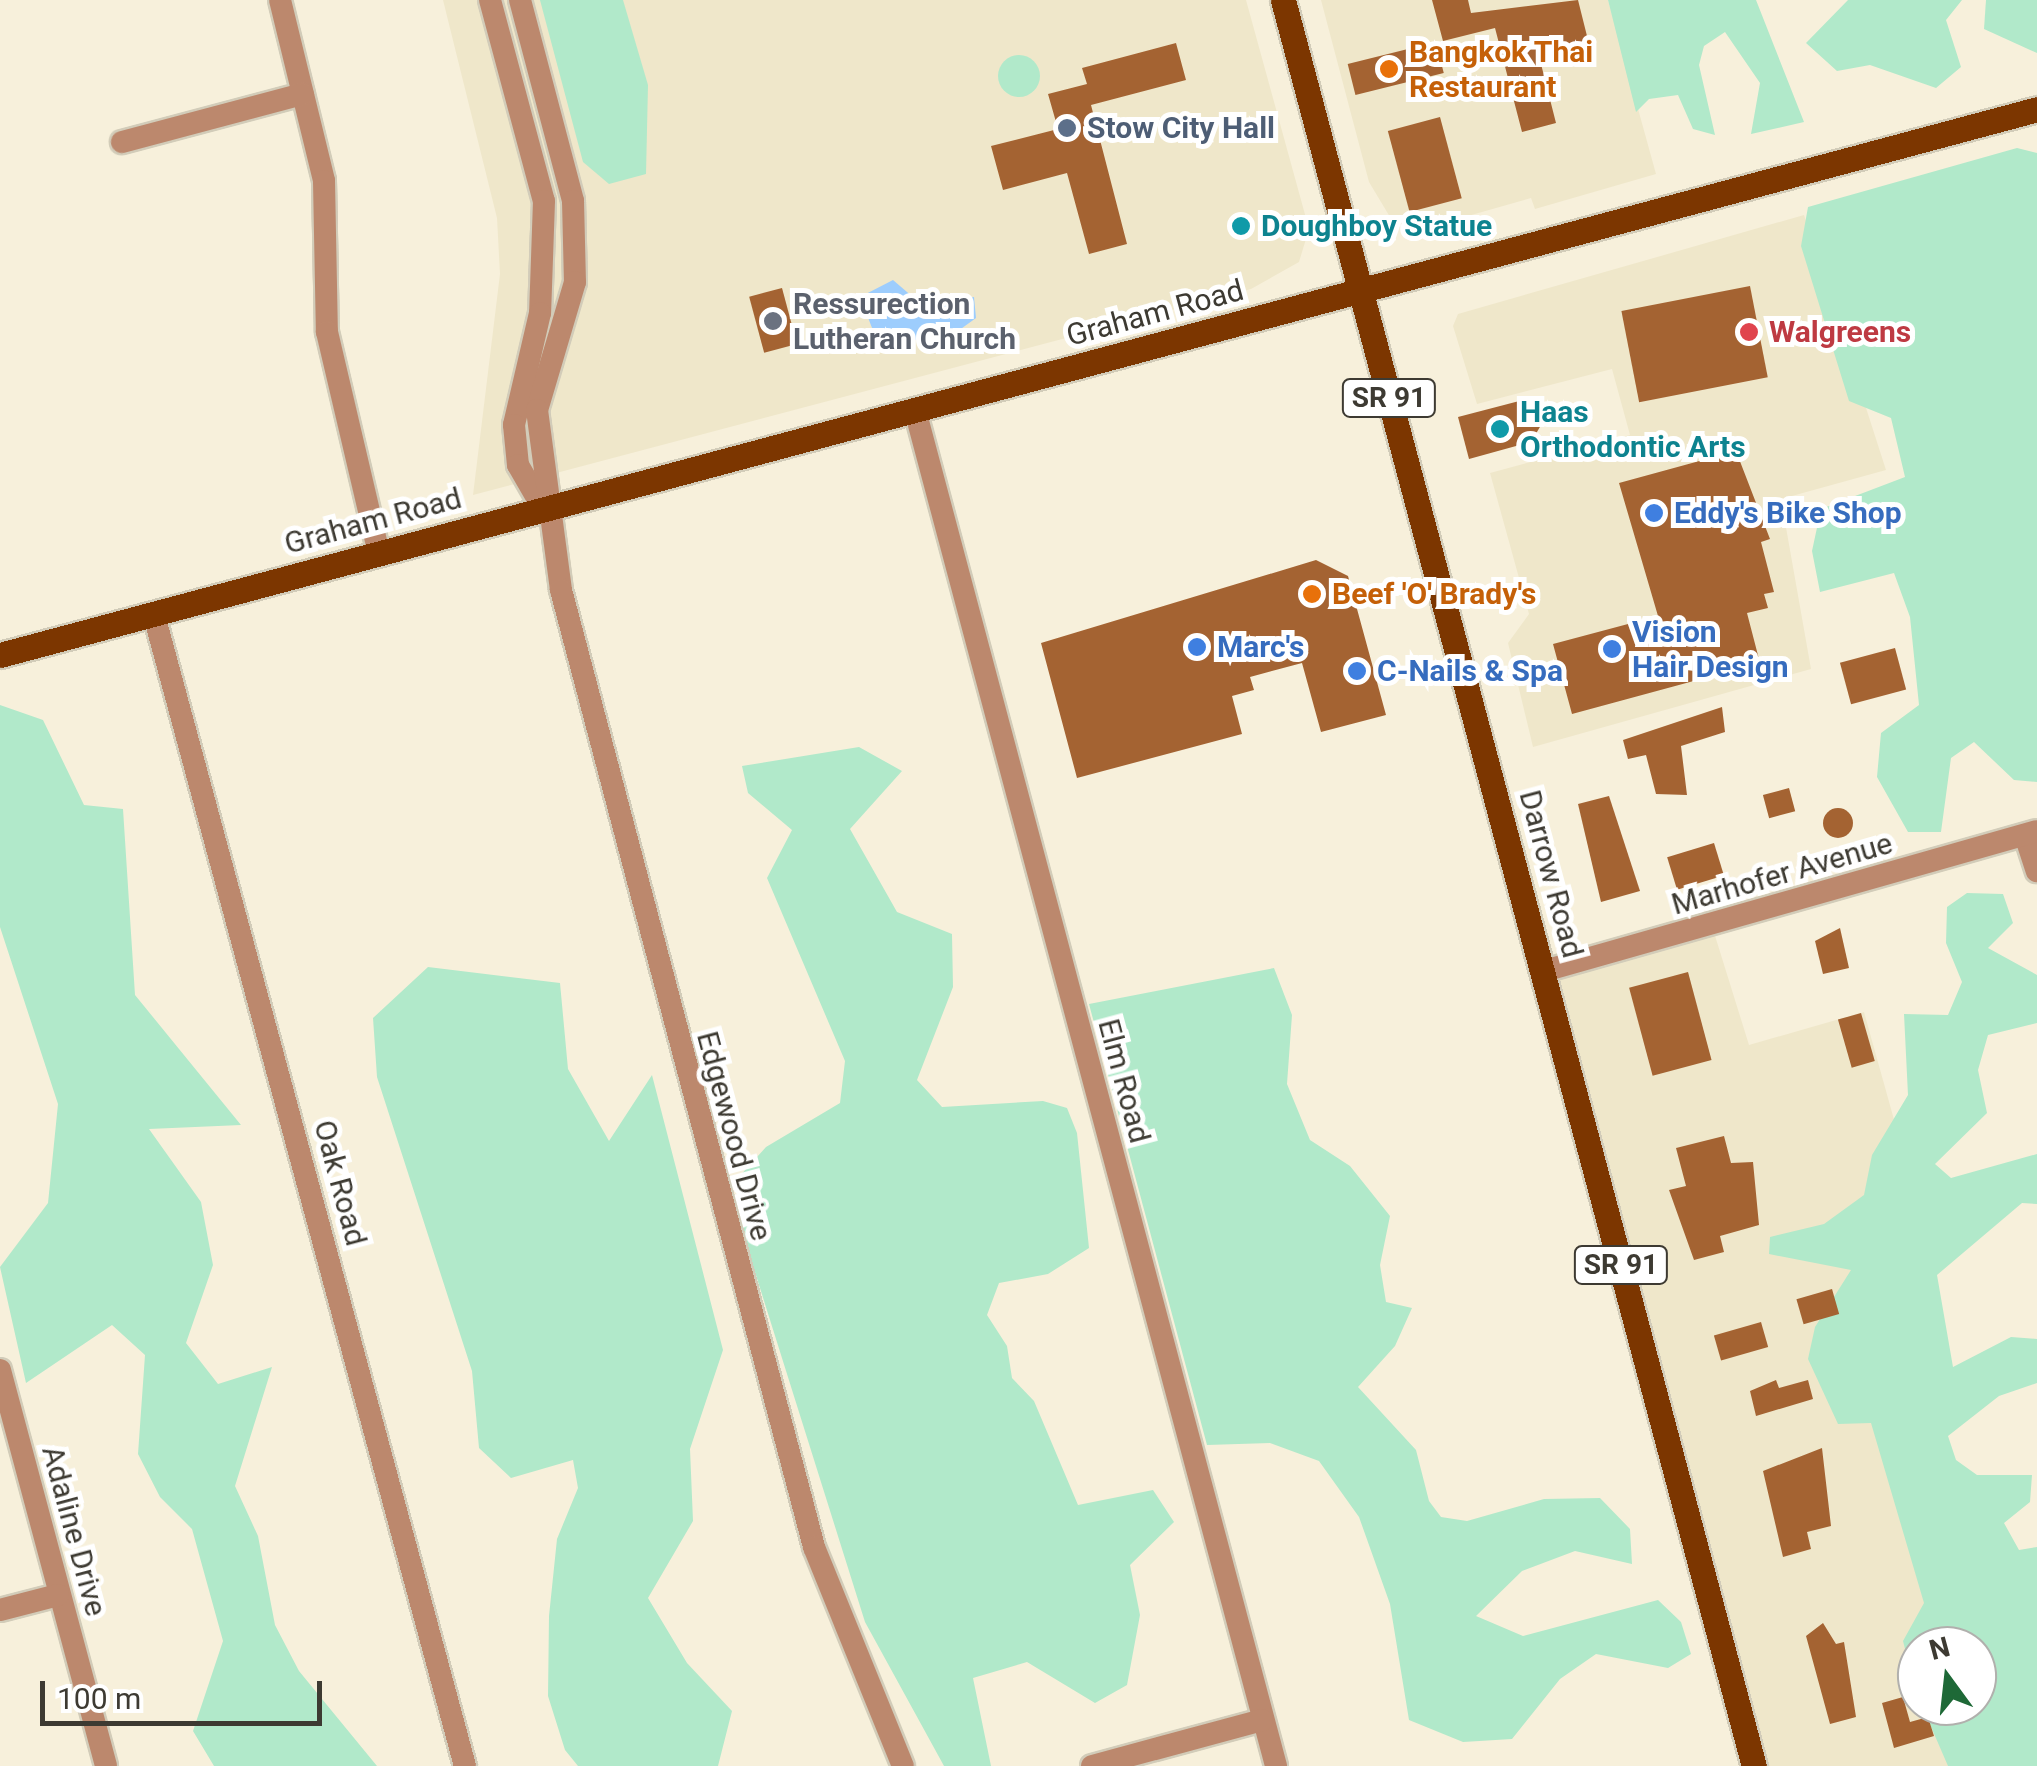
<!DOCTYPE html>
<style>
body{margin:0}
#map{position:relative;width:2037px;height:1766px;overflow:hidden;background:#f7f0db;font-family:Roboto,sans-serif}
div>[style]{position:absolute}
.built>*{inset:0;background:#efe7ca}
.green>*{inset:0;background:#b1e9ca}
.round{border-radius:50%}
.water>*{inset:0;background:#9dcdfd}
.building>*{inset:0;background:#a46332;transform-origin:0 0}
.roads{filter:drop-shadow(2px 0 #d2ccb9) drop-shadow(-2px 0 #d2ccb9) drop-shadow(0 2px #d2ccb9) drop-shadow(0 -2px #d2ccb9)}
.minor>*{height:22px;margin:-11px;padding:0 11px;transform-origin:11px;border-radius:11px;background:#bc886d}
.major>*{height:25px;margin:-12.5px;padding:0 12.5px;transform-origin:12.5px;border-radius:12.5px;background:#7c3600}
.dots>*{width:28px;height:28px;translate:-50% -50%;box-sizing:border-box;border:5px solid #fff;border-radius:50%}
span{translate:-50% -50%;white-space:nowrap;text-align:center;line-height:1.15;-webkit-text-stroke:10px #fff;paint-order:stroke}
.shield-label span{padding:2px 8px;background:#fff;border:2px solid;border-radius:8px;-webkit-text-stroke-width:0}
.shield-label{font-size:28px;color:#3d3a32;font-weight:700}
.food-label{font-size:30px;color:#c56008;font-weight:700}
.left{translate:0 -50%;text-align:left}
.service-label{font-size:30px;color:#4e5e75;font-weight:700}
.culture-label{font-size:30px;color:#0d838f;font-weight:700}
.worship-label{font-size:30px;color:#5b616d;font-weight:700}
.street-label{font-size:30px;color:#3d3a32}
.health-label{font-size:30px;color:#be3a42;font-weight:700}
.shop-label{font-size:30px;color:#366cbe;font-weight:700}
.north{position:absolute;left:1897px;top:1626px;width:100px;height:100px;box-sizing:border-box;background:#fff;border:2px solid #b1b0ad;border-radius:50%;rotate:345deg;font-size:28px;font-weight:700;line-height:40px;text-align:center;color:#3d3a32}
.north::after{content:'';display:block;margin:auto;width:35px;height:45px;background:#1e6937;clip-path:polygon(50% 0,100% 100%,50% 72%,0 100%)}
.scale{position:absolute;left:40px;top:1681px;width:282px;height:45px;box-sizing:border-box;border:5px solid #3d3a32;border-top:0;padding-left:12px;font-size:30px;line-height:35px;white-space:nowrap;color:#3d3a32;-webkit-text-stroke:8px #fff;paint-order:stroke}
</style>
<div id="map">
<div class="built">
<div style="clip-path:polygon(443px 0,1246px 0,1309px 229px,1299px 262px,1251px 289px,473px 495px,500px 274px,497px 218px)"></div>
<div style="clip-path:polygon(1321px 0,1608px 0,1656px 174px,1535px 209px,1531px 198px,1415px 231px,1396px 227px,1369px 182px)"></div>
<div style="clip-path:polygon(1804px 215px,1886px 470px,1781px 499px,1811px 669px,1533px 747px,1508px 643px,1529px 614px,1490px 473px,1630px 435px,1612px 369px,1477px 404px,1453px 326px,1458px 314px)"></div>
<div style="clip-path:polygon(1712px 926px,1749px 1045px,1864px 1012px,1922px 1220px,1953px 1646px,1917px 1646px,1917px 1706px,1966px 1706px,1980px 1766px,1754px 1766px,1535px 971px)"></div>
</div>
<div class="green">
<div style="clip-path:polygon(540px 0,623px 0,648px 85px,646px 174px,609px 184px,583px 162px)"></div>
<div style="clip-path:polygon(1608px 0,1756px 0,1804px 122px,1751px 134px,1760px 83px,1725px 32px,1704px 46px,1699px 65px,1715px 135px,1693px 129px,1678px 95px,1649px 99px,1636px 112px)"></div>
<div style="clip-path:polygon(1848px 0,1962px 0,1946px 20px,1961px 67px,1936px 88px,1870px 65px,1837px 71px,1806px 43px)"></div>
<div style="clip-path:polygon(1986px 0,2037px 0,2037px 53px,1984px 29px)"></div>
<div class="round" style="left:998px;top:55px;width:42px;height:42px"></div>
<div style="clip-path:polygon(2017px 148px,2037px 153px,2037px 782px,2014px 780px,1974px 742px,1951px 758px,1941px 832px,1908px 832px,1877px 777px,1881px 733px,1919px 705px,1910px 617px,1894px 573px,1820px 592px,1812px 551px,1821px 509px,1905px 477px,1891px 418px,1849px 401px,1801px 246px,1808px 207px)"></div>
<div style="clip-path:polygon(0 705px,43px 720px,84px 805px,123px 809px,135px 995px,241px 1125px,149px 1129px,201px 1202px,213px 1265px,186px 1343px,218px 1384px,272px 1367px,235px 1486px,258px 1536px,275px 1625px,299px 1671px,377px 1766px,214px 1766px,193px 1731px,223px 1641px,192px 1529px,160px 1497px,138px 1454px,145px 1355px,112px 1325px,26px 1383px,0 1267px,48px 1203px,58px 1104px,0 927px)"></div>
<div style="clip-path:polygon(859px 747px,902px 771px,850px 829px,897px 912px,952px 934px,953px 987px,917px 1080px,942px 1107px,1043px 1101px,1067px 1108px,1077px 1133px,1089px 1248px,1048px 1274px,999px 1283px,987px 1315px,1007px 1346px,1012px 1378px,1034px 1401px,1078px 1505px,1153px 1490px,1174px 1522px,1130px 1565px,1140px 1615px,1127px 1685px,1095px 1703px,1027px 1662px,973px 1678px,991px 1766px,944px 1766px,865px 1622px,743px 1234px,738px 1178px,766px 1147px,840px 1103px,845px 1061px,767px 878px,792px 830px,748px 793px,742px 766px)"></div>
<div style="clip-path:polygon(1967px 893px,2003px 894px,2013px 923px,1988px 948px,2037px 975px,2037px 1023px,1988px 1035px,1978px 1070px,1987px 1113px,1935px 1164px,1951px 1178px,2037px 1154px,2037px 1204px,2022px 1203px,1937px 1275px,1953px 1367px,2011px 1337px,2037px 1339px,2037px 1383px,1999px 1396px,1948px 1436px,1956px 1460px,1977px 1475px,2032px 1475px,2030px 1502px,2004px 1523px,2019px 1550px,2037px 1547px,2037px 1766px,1948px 1766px,1922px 1706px,1977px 1706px,1977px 1646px,1917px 1646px,1917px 1696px,1903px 1641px,1924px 1603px,1871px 1423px,1838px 1424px,1808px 1359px,1815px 1327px,1851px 1270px,1769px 1254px,1770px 1237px,1824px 1224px,1864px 1195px,1872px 1155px,1908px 1095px,1904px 1014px,1948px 1015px,1962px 982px,1946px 943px,1947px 907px)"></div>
<div style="clip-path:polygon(428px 967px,560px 983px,568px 1069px,609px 1141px,652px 1075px,723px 1350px,690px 1449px,693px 1521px,648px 1598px,687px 1663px,732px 1711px,718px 1766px,578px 1766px,565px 1750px,548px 1696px,549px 1616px,557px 1539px,578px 1488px,573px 1460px,511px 1478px,479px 1448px,472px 1371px,377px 1077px,373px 1018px)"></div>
<div style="clip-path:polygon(1274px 968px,1292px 1015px,1287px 1084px,1310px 1140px,1350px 1166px,1390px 1216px,1380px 1265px,1386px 1302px,1412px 1308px,1395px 1346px,1358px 1387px,1416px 1450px,1429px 1501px,1441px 1517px,1467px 1521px,1544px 1499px,1600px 1498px,1630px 1529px,1632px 1564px,1575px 1551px,1522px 1571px,1476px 1616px,1523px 1636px,1658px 1600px,1681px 1622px,1691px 1654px,1668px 1668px,1596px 1654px,1560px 1679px,1512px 1739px,1463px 1742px,1409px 1720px,1390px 1604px,1359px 1517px,1319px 1461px,1270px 1443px,1207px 1445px,1089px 1004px)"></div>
</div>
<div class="water">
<div style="clip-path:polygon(893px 280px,921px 304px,974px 297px,976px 318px,940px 344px,874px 333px,860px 297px)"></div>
</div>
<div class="building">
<div style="clip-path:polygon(1432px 0,1468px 0,1471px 13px,1578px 0,1588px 40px,1547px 51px,1541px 64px,1556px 123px,1522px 132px,1495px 28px,1443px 41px)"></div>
<div style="left:1436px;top:42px;width:32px;height:91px;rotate:76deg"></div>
<div style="clip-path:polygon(1176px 43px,1186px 80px,1091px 105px,1127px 244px,1089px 254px,1067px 173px,1003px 190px,991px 146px,1058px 129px,1048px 94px,1087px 84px,1082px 68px)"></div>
<div style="left:1440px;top:117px;width:84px;height:54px;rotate:75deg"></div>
<div style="left:1750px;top:286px;width:93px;height:131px;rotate:79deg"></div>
<div style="left:782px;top:288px;width:58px;height:34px;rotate:75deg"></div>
<div style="clip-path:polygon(1535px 397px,1550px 410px,1531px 442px,1469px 459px,1458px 417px)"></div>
<div style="clip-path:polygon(1736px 451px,1770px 539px,1761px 542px,1774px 592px,1764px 594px,1768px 608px,1747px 613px,1760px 663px,1572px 714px,1553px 644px,1658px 616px,1619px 483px)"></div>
<div style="clip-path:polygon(1316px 560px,1348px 576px,1386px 715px,1321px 732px,1302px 663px,1250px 677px,1254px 690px,1232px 696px,1242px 734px,1077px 778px,1041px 643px)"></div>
<div style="left:1895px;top:648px;width:43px;height:57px;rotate:75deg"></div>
<div style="clip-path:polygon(1722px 707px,1725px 732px,1681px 746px,1687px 795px,1656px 794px,1646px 755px,1628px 759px,1623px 740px)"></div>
<div style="left:1789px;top:788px;width:24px;height:27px;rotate:75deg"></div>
<div style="clip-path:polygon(1609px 796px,1640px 891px,1601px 902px,1578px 804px)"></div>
<div class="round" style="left:1823px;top:808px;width:30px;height:30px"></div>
<div style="left:1714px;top:843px;width:34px;height:49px;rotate:73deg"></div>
<div style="clip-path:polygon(1840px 928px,1849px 968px,1823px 974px,1815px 941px)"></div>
<div style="left:1688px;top:972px;width:91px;height:61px;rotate:75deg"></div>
<div style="left:1861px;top:1013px;width:50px;height:24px;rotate:74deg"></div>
<div style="clip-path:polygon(1724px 1136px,1731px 1163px,1753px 1162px,1759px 1225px,1720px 1236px,1724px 1252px,1694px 1260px,1669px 1190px,1686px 1186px,1676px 1148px)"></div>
<div style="left:1832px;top:1289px;width:26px;height:37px;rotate:74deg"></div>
<div style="left:1761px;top:1322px;width:26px;height:49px;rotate:74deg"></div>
<div style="clip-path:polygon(1776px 1380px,1779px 1388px,1808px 1380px,1813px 1399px,1756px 1416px,1750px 1391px)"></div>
<div style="clip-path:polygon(1822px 1448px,1831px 1526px,1807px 1532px,1811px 1549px,1783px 1557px,1763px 1471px)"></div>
<div style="clip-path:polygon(1823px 1623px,1836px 1644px,1844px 1642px,1856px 1717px,1830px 1724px,1806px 1636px)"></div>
<div style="clip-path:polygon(1903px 1697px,1910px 1722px,1928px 1717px,1934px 1736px,1894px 1748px,1882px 1703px)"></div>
</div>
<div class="roads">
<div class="minor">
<div style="left:280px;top:0;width:186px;rotate:76.3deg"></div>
<div style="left:324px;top:181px;width:151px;rotate:88.9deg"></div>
<div style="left:327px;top:332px;width:227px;rotate:76.8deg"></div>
<div style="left:490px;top:0;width:208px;rotate:75deg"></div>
<div style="left:544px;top:201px;width:112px;rotate:92deg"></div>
<div style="left:540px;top:313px;width:115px;rotate:103.1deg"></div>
<div style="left:514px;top:425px;width:40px;rotate:84.3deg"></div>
<div style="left:518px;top:465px;width:52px;rotate:60deg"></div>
<div style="left:520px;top:0;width:208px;rotate:75.2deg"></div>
<div style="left:573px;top:201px;width:81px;rotate:88.6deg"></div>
<div style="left:575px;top:282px;width:134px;rotate:106.5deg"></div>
<div style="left:537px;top:410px;width:182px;rotate:82.4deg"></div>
<div style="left:561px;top:590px;width:990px;rotate:75.19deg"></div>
<div style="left:814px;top:1547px;width:236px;rotate:67.9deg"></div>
<div style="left:122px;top:142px;width:187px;rotate:-14.9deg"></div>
<div style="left:915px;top:410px;width:1403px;rotate:75.09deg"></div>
<div style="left:154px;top:615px;width:1192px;rotate:74.88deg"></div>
<div style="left:2025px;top:835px;width:38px;rotate:72deg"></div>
<div style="left:1544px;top:971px;width:512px;rotate:-15.85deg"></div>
<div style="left:0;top:1370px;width:410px;rotate:75deg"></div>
<div style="left:0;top:1610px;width:60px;rotate:-14.5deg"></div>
<div style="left:1092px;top:1766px;width:176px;rotate:-15.1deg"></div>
</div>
<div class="major">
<div style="left:1283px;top:0;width:1828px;rotate:75.07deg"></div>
<div style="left:0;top:655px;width:2109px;rotate:-15deg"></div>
</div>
</div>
<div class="dots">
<div style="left:1389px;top:69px;background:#e8710a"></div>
<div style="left:1067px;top:128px;background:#5c6f8a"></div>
<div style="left:1241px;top:226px;background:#0f9aa8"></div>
<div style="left:773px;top:321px;background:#6b7280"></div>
<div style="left:1749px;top:332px;background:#e0444e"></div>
<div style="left:1500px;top:429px;background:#0f9aa8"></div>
<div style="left:1654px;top:513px;background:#3f7fe0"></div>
<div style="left:1312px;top:594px;background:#e8710a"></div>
<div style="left:1197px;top:647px;background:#3f7fe0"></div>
<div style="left:1612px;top:649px;background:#3f7fe0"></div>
<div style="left:1357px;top:671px;background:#3f7fe0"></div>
</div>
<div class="shield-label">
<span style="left:1389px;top:398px">SR 91</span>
<span style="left:1621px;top:1265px">SR 91</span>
</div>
<div class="food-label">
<span class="left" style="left:1409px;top:69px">Bangkok Thai<br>Restaurant</span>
<span class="left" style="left:1332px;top:594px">Beef 'O' Brady's</span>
</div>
<div class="service-label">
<span class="left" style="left:1087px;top:128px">Stow City Hall</span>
</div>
<div class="culture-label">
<span class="left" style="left:1261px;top:226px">Doughboy Statue</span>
<span class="left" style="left:1520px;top:429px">Haas<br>Orthodontic Arts</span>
</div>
<div class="worship-label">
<span class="left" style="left:793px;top:321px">Ressurection<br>Lutheran Church</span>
</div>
<div class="street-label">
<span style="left:1155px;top:313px;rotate:-15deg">Graham Road</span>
<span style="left:373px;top:521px;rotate:-15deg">Graham Road</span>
<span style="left:1551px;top:874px;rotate:75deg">Darrow Road</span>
<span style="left:1782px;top:874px;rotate:-16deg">Marhofer Avenue</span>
<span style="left:1124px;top:1081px;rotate:75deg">Elm Road</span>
<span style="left:734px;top:1136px;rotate:75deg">Edgewood Drive</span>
<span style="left:340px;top:1183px;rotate:75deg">Oak Road</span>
<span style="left:74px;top:1531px;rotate:75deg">Adaline Drive</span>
</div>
<div class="health-label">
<span class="left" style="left:1769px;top:332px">Walgreens</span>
</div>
<div class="shop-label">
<span class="left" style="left:1674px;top:513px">Eddy's Bike Shop</span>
<span class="left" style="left:1632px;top:649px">Vision<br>Hair Design</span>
<span class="left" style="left:1217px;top:647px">Marc's</span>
<span class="left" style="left:1377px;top:671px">C-Nails &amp; Spa</span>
</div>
<div class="north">N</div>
<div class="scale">100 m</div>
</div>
